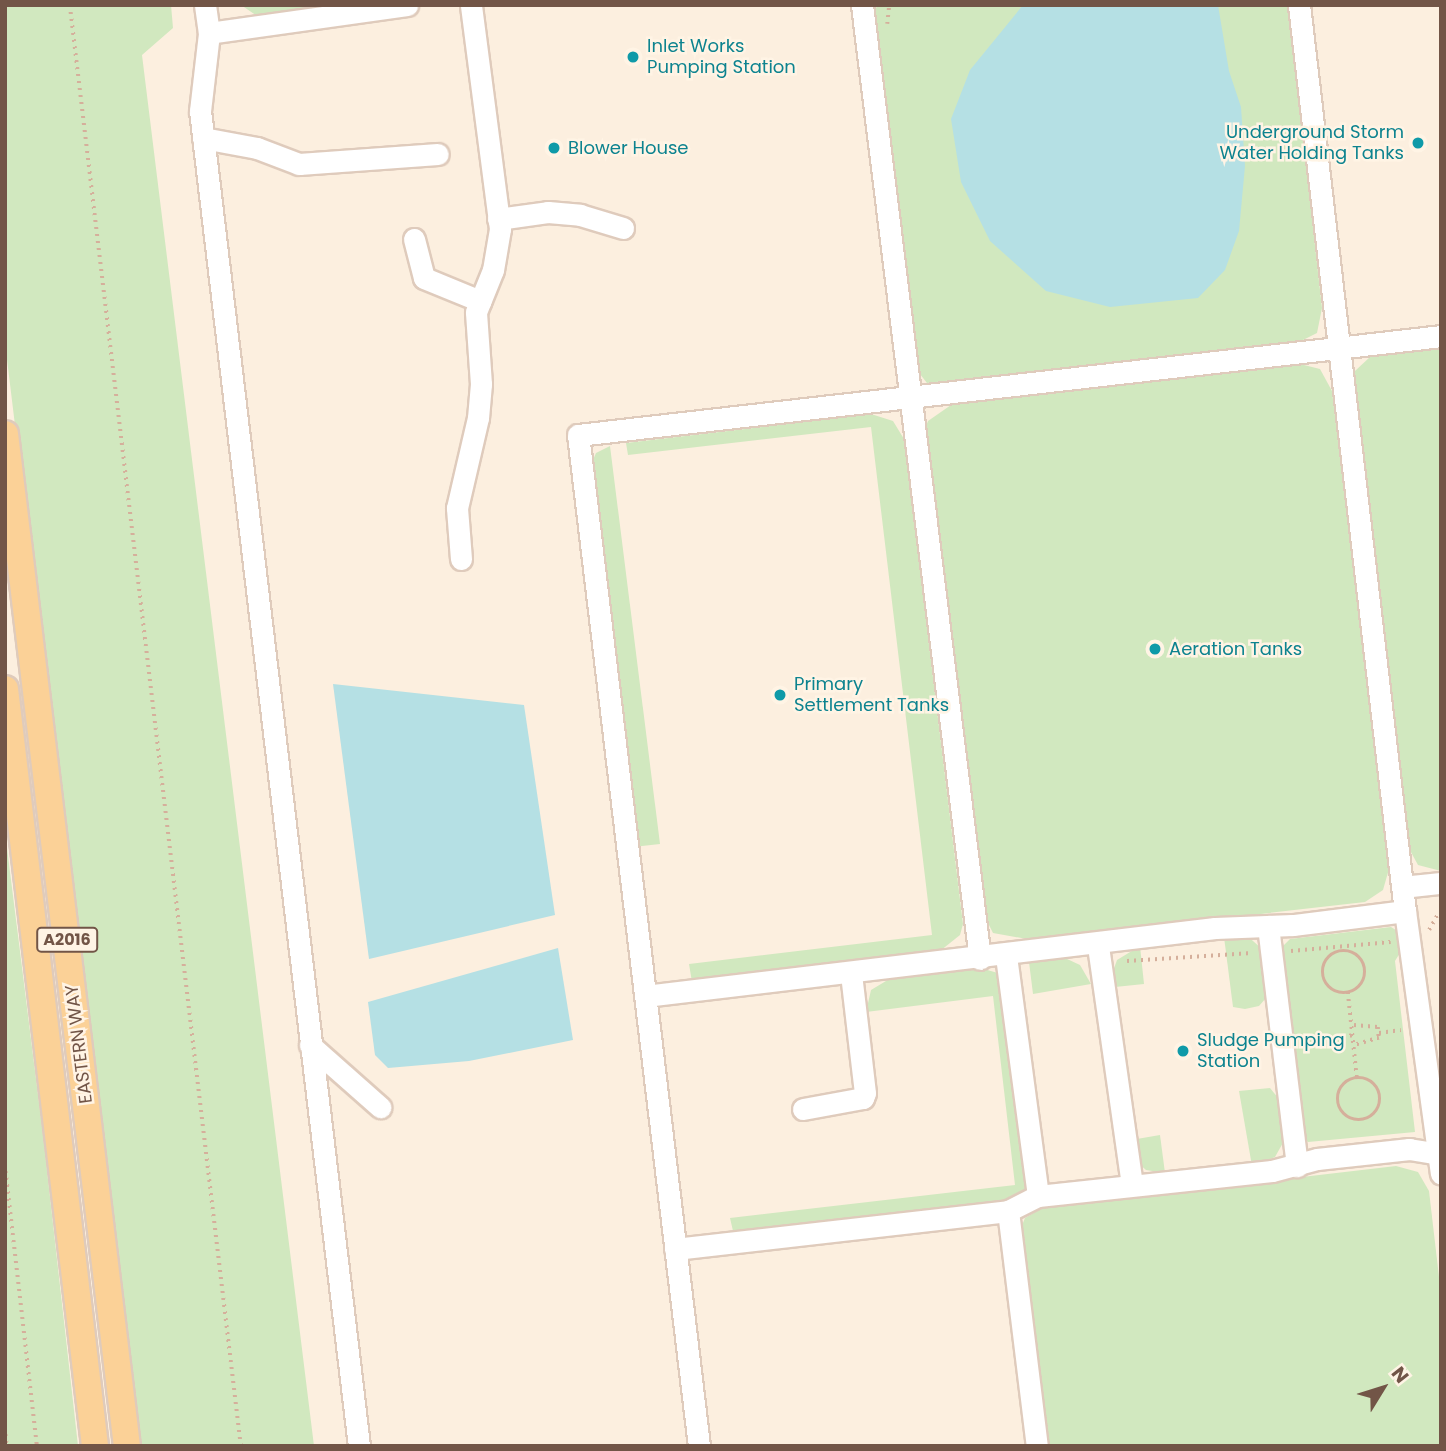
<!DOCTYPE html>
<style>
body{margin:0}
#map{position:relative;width:1446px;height:1451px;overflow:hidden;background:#fcefdf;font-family:Poppins,sans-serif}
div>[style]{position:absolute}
.green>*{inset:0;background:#d1e8bf}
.water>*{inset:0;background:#b5e0e4}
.path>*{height:3.5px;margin-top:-1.75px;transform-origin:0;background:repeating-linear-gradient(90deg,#d5af9b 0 2px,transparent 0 7px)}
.path>.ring{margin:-1.75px;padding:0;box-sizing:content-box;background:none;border:3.5px solid #d5af9b;border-radius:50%}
.roads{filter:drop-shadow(2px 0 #dfcbbc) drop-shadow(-2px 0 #dfcbbc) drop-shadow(0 2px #dfcbbc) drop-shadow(0 -2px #dfcbbc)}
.minor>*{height:21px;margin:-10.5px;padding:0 10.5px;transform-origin:10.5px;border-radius:10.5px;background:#fff}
.major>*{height:26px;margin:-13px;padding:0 13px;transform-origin:13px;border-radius:13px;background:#fbd197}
.dots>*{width:19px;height:19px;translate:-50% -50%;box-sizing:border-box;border:4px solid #fff4e5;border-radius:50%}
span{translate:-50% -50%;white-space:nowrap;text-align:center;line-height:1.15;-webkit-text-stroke:5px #fff4e5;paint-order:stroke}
.shield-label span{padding:2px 5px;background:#fff4e5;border:2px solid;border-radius:5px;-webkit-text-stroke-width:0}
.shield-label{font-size:16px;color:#725547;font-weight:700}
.culture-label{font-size:18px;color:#0d838f}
.left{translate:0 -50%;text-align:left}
.right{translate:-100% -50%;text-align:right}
.street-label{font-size:18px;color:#725547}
.frame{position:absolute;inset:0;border:7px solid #725547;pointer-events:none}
.north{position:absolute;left:1348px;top:1353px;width:70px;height:70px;-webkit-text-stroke:5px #fff4e5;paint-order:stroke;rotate:52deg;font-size:19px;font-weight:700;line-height:28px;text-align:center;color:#725547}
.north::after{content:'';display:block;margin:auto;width:24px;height:32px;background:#725547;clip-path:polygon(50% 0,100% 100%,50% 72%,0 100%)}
</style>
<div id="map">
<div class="green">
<div style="clip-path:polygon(5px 5px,171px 5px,173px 28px,142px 55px,314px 1446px,139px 1446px,5px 343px)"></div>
<div style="clip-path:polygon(241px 5px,368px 5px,263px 20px)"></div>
<div style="clip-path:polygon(877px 5px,1288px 5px,1322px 308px,1317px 333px,1295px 344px,927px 383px,916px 369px,873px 19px)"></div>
<div style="clip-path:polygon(1441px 345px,1441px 871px,1418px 865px,1406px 843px,1351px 385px,1355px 371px,1371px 356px)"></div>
<div style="clip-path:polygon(1296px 363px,1320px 369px,1332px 391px,1389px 869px,1383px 890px,1365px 902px,1033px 940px,993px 933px,985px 917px,924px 431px,928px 421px,951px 405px)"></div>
<div style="clip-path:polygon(871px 414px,893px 421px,904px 439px,963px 924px,960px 935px,940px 951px,692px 982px,689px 964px,932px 935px,871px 427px,628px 455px,626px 443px)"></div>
<div style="clip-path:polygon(610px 446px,660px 844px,633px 847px,589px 469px,596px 453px)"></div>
<div style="clip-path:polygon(5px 832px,43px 1135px,78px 1446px,5px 1446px)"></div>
<div style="clip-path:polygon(1391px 927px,1399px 932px,1403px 948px,1395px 961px,1415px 1132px,1308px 1142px,1302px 1137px,1279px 950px,1290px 939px)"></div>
<div style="clip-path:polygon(1244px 933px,1262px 949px,1266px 998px,1259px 1006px,1245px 1009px,1233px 1007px,1224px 937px)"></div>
<div style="clip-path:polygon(1140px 946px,1144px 984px,1115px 987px,1112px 974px,1117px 960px)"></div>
<div style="clip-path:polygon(1065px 958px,1080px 965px,1091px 984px,1033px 994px,1029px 962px)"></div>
<div style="clip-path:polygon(980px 968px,998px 973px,1028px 1186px,1023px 1192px,1008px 1201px,733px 1231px,730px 1218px,1015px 1185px,993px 996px,866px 1012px,871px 990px,891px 978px)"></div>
<div style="clip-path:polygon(1270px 1088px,1279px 1099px,1284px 1141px,1275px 1157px,1252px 1166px,1239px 1091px)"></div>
<div style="clip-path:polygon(1160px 1135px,1165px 1173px,1146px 1170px,1138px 1163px,1131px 1140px)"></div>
<div style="clip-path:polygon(1396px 1166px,1418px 1172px,1429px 1191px,1441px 1294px,1441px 1446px,1043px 1446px,1018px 1235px,1025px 1218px,1044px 1207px)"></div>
</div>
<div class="water">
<div style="clip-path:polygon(1023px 5px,1218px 5px,1229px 71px,1241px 107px,1245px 166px,1239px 231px,1225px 270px,1198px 298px,1110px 307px,1046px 291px,990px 241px,961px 182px,951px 119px,970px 70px)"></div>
<div style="clip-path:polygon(333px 684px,524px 705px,555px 915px,369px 959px)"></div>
<div style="clip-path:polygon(558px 948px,573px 1040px,469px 1061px,388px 1068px,375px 1055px,368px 1002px)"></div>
</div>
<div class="path">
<div style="left:70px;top:5px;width:1451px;rotate:83.23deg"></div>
<div style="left:887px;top:24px;width:19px;rotate:-84deg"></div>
<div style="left:1429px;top:930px;width:18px;rotate:-61deg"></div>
<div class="ring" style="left:1323px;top:951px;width:38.5px;height:38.5px"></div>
<div style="left:1291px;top:951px;width:100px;rotate:-5.1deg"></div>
<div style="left:1127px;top:961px;width:125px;rotate:-3.7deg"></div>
<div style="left:1348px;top:992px;width:86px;rotate:84deg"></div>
<div style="left:1354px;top:1025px;width:24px;rotate:5deg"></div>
<div style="left:1378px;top:1027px;width:11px;rotate:85deg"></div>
<div style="left:1379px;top:1038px;width:24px;rotate:163deg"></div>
<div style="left:1379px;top:1033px;width:22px;rotate:-8deg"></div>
<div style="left:1301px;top:1042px;width:54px;rotate:-7.4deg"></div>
<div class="ring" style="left:1338px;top:1078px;width:38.5px;height:38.5px"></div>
<div style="left:5px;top:1164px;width:284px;rotate:83.5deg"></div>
<div style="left:5px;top:1427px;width:19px;rotate:84deg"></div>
</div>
<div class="roads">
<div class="minor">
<div style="left:205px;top:5px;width:28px;rotate:82deg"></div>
<div style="left:862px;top:5px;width:961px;rotate:82.95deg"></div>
<div style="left:1299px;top:5px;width:912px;rotate:83.33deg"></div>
<div style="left:1405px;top:911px;width:265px;rotate:82.2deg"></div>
<div style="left:203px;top:138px;width:55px;rotate:10.5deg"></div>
<div style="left:257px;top:148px;width:45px;rotate:20.9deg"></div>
<div style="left:299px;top:164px;width:139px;rotate:-4.1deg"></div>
<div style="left:498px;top:219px;width:50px;rotate:-8deg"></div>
<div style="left:548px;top:212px;width:32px;rotate:5deg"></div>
<div style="left:580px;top:215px;width:45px;rotate:16.8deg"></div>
<div style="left:414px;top:239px;width:40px;rotate:75.6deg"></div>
<div style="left:424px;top:278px;width:61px;rotate:22.3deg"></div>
<div style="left:461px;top:559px;width:51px;rotate:-94.5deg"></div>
<div style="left:457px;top:508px;width:92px;rotate:-76.9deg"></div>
<div style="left:478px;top:418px;width:34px;rotate:-85deg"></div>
<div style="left:481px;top:384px;width:72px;rotate:-94deg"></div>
<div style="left:476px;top:312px;width:45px;rotate:-68deg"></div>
<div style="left:493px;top:270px;width:42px;rotate:-80.3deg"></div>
<div style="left:500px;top:229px;width:226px;rotate:-97.4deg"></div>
<div style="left:1402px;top:887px;width:39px;rotate:-6deg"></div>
<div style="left:1268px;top:926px;width:242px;rotate:83.1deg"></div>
<div style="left:1098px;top:946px;width:241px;rotate:81.9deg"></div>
<div style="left:1006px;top:956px;width:242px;rotate:82.4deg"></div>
<div style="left:645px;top:996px;width:574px;rotate:-6.8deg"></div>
<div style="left:1215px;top:928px;width:78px;rotate:-2.2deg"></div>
<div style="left:1293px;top:925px;width:113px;rotate:-7.1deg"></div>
<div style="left:310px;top:1045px;width:94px;rotate:41.5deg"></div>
<div style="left:803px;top:1109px;width:61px;rotate:-10.4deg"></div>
<div style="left:863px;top:1098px;width:5px;rotate:-68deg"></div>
<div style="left:865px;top:1093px;width:121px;rotate:-96.7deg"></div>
<div style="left:1008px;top:1211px;width:237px;rotate:83deg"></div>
<div style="left:675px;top:1249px;width:335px;rotate:-6.5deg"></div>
<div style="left:1008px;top:1211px;width:34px;rotate:-27deg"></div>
<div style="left:1038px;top:1196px;width:235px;rotate:-6.1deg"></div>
<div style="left:1272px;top:1171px;width:47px;rotate:-14.9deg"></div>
<div style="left:1317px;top:1159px;width:93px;rotate:-6.2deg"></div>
<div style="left:1409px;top:1149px;width:32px;rotate:9deg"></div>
<div style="left:359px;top:1446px;width:1344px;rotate:-96.79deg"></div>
<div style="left:200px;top:111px;width:79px;rotate:-83.4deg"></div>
<div style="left:209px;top:33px;width:200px;rotate:-8deg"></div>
<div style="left:699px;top:1446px;width:1018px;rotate:-96.82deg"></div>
<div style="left:578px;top:435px;width:869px;rotate:-6.54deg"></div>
</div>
<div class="major">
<div style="left:5px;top:434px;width:1019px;rotate:83.13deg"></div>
<div style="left:5px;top:689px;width:762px;rotate:83.22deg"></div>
</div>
</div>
<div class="dots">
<div style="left:633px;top:57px;background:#0f9aa8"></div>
<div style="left:1418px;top:143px;background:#0f9aa8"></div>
<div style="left:554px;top:148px;background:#0f9aa8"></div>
<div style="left:1155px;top:649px;background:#0f9aa8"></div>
<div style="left:780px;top:695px;background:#0f9aa8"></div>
<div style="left:1183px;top:1051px;background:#0f9aa8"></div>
</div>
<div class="shield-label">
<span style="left:67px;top:940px">A2016</span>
</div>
<div class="culture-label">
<span class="left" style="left:647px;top:57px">Inlet Works<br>Pumping Station</span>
<span class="right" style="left:1404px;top:143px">Underground Storm<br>Water Holding Tanks</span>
<span class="left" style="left:568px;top:148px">Blower House</span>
<span class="left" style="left:1169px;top:649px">Aeration Tanks</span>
<span class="left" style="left:794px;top:695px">Primary<br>Settlement Tanks</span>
<span class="left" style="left:1197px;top:1051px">Sludge Pumping<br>Station</span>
</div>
<div class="street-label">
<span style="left:79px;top:1044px;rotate:-97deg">EASTERN WAY</span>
</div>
<div class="frame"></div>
<div class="north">N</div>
</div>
